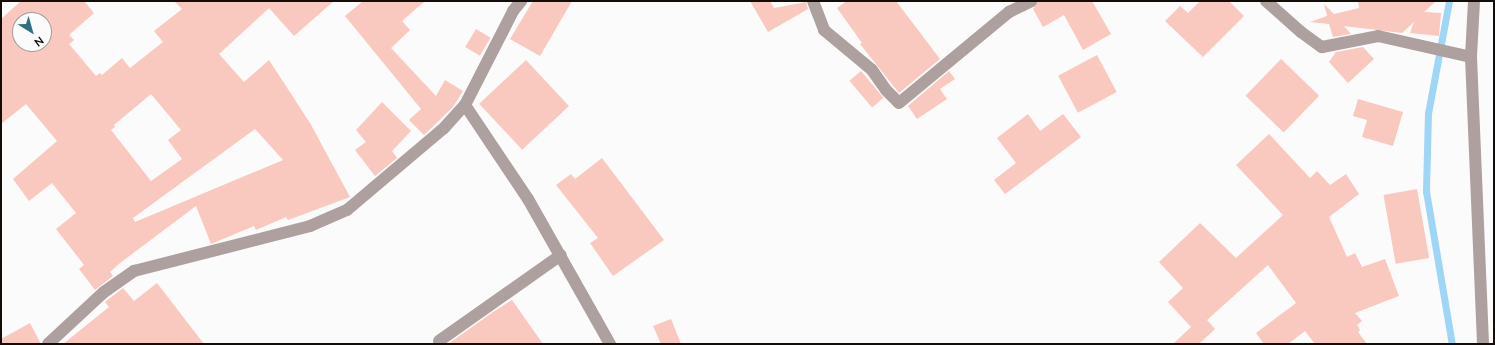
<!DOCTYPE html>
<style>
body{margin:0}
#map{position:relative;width:1495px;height:345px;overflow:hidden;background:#fbfbfb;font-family:"Nunito Sans",sans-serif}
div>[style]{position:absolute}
.stream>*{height:7px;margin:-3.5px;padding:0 3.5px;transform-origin:3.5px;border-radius:3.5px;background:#9ed6f7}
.building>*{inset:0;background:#f9c8bf;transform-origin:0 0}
.minor>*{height:12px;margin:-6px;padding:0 6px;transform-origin:6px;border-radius:6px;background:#aea09f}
span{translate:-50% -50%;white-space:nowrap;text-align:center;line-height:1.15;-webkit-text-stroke:3.5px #fbfbfb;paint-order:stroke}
.frame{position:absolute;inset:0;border:2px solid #140c06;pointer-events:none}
.north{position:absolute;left:12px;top:12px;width:40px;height:40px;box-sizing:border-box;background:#fbfbfb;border:1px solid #9f9b99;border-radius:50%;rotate:143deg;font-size:11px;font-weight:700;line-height:16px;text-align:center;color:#140c06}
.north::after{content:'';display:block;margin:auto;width:14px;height:18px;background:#2e7282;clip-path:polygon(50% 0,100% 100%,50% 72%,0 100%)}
</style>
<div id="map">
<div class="stream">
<div style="left:1449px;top:1px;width:114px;rotate:100.6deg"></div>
<div style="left:1428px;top:113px;width:78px;rotate:91.5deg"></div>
<div style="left:1426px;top:191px;width:155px;rotate:80.4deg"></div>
</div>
<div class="building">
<div style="clip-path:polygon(evenodd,21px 1px,84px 1px,94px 13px,69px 35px,74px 40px,69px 44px,96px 76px,100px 73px,102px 75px,122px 58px,130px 68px,163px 42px,154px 31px,182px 9px,174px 1px,334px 1px,294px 36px,269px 8px,219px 54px,244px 82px,269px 60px,310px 123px,350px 197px,288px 220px,286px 217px,256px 230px,254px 226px,211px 244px,196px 206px,120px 263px,110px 272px,113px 276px,95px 290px,79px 269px,84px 265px,56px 229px,76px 213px,52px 183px,29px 201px,13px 179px,57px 141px,26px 104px,1px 124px,1px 19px,21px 1px,20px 20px,44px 20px,44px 44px,20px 44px,20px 20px,21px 1px,151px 94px,181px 130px,168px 140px,182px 159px,151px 181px,111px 130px,115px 127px,114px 125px,151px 94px,21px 1px,255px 129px,283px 160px,135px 222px,133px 218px,255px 129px)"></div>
<div style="clip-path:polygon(363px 1px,425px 1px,402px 21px,410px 30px,391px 48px,436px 96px,445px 80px,463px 91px,453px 107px,424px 135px,409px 120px,421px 109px,345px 16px)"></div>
<div style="clip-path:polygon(533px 1px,572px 1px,540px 56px,510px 39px)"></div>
<div style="clip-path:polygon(750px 1px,770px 1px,774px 8px,806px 2px,808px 9px,768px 32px)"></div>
<div style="clip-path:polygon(847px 1px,896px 1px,940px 59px,899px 93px,860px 44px,862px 43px,837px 8px)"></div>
<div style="clip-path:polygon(1039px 1px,1092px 1px,1111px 34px,1083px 50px,1064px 15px,1043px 27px,1033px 9px)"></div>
<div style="clip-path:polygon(1200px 1px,1229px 1px,1244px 16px,1203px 57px,1165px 21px,1180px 6px,1188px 13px)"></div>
<div style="clip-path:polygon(1358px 1px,1436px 1px,1424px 12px,1441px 13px,1439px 36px,1410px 33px,1414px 22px,1402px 33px,1344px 26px,1351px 34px,1333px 37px,1329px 24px,1310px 22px,1327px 16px,1324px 4px,1334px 14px,1359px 8px)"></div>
<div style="left:476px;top:29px;width:17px;height:21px;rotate:31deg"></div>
<div style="clip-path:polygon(1363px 47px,1374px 59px,1348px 83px,1329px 62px,1336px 52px)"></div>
<div style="left:1097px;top:55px;width:42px;height:44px;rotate:62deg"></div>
<div style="left:1281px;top:59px;width:53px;height:51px;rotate:44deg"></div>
<div style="left:526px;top:60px;width:63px;height:64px;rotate:47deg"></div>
<div style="left:861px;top:71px;width:35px;height:15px;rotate:50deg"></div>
<div style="clip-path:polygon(949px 71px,955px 79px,940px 89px,947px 99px,917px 119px,908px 106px)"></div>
<div style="clip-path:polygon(1358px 99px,1403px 112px,1393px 146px,1362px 137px,1367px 120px,1353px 116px)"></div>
<div style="clip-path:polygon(382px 102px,411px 131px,392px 151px,397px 158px,375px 176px,355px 150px,366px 142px,356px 130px)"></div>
<div style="clip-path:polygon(1028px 114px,1040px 131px,1063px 114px,1081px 137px,1005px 194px,994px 180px,1016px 163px,997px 138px)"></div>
<div style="clip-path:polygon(1269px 134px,1310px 178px,1317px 171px,1330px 185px,1346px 174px,1359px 194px,1329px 217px,1347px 257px,1355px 253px,1362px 267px,1385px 259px,1399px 296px,1355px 313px,1362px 321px,1357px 325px,1360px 330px,1358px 332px,1367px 344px,1315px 344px,1305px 331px,1288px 344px,1264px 344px,1256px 333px,1296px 303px,1268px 265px,1207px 320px,1215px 329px,1199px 344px,1173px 344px,1191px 327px,1168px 302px,1183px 288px,1159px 262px,1200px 223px,1236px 258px,1283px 215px,1236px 165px)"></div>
<div style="clip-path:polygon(602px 158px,664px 240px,613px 276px,590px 243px,598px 238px,556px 185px,571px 174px,575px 179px)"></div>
<div style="left:1417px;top:189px;width:70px;height:34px;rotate:80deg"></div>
<div style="clip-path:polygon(157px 283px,204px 344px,63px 344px,109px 307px,105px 302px,123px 288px,134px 301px)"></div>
<div style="clip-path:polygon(512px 300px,543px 344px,448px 344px,493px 312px)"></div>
<div style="clip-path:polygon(671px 319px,681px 344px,661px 344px,653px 326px)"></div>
<div style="clip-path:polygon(30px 323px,41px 344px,1px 344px,1px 339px)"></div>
</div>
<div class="minor">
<div style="left:813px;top:1px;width:31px;rotate:69deg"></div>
<div style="left:824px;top:30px;width:62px;rotate:39.8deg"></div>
<div style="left:872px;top:70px;width:24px;rotate:55deg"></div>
<div style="left:886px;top:90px;width:18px;rotate:45deg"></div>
<div style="left:899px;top:103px;width:143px;rotate:-39.6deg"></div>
<div style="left:1009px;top:12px;width:25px;rotate:-26deg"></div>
<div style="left:1266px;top:1px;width:47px;rotate:41.5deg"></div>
<div style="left:1301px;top:32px;width:26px;rotate:36deg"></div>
<div style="left:1322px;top:47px;width:57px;rotate:-11.1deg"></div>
<div style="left:1378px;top:36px;width:95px;rotate:12.7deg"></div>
<div style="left:1474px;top:1px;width:56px;rotate:93.1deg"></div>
<div style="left:1471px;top:57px;width:287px;rotate:87.6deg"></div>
<div style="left:465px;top:105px;width:113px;rotate:56.2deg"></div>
<div style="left:528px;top:199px;width:167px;rotate:60.5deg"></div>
<div style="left:439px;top:341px;width:149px;rotate:-35.2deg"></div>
<div style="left:48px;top:344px;width:76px;rotate:-42.9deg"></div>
<div style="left:104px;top:292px;width:37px;rotate:-35deg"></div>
<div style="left:134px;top:271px;width:182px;rotate:-14.3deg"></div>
<div style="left:310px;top:226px;width:40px;rotate:-23.4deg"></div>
<div style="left:347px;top:210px;width:127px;rotate:-40.2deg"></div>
<div style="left:444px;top:128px;width:31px;rotate:-48deg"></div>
<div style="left:465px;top:105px;width:106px;rotate:-62.9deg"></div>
<div style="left:513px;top:11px;width:13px;rotate:-51deg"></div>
</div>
<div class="frame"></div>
<div class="north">N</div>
</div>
